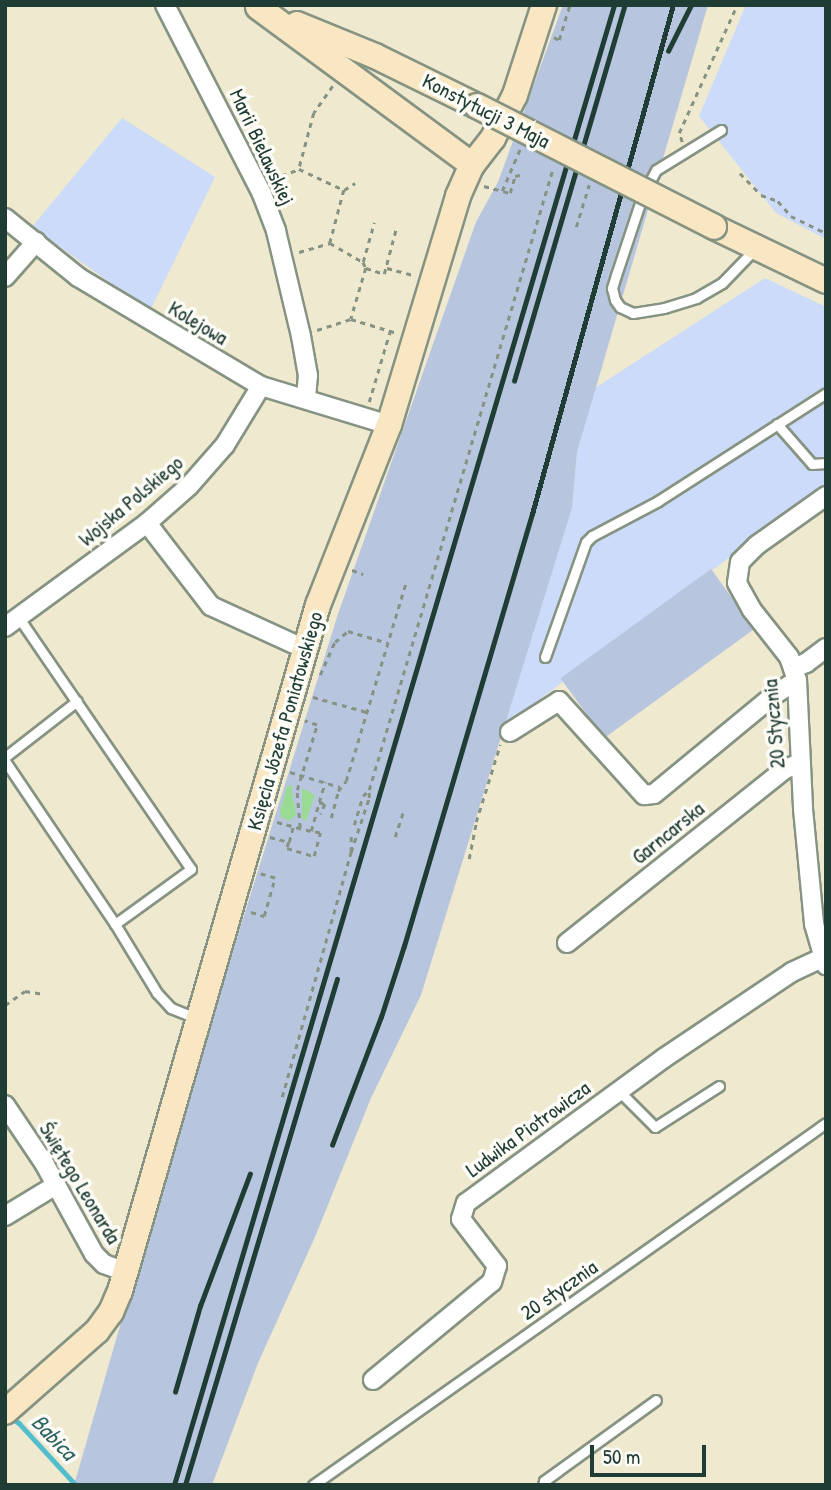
<!DOCTYPE html>
<meta charset="utf-8">
<style>
body{margin:0}
#map{position:relative;width:831px;height:1490px;overflow:hidden;background:#eee9cf;font-family:"Patrick Hand",sans-serif}
div>[style]{position:absolute}
.built>*{inset:0;background:#cbdbf9}
.industrial>*{inset:0;background:#b7c5de;transform-origin:0 0}
.green>*{inset:0;background:#99db92}
.stream>*{height:4.5px;margin:-2.25px;padding:0 2.25px;transform-origin:2.25px;border-radius:2.25px;background:#52becd}
.path>*{height:2.5px;margin-top:-1.25px;transform-origin:0;background:repeating-linear-gradient(90deg,#869382 0 5px,transparent 0 10px)}
.roads{filter:drop-shadow(2px 0 #869382) drop-shadow(-2px 0 #869382) drop-shadow(0 2px #869382) drop-shadow(0 -2px #869382)}
.lane>*{height:9px;margin:-4.5px;padding:0 4.5px;transform-origin:4.5px;border-radius:4.5px;background:#fff}
.street>*{height:18px;margin:-9px;padding:0 9px;transform-origin:9px;border-radius:9px;background:#fff}
.secondary>*{height:24px;margin:-12px;padding:0 12px;transform-origin:12px;border-radius:12px;background:#f9e7c3}
.rail>*{height:4.5px;margin:-2.25px;padding:0 2.25px;transform-origin:2.25px;border-radius:2.25px;background:#1f3d34}
.bridges{filter:drop-shadow(2px 0 #869382) drop-shadow(-2px 0 #869382) drop-shadow(0 2px #869382) drop-shadow(0 -2px #869382)}
.secondary-bridge>*{height:24px;margin:-12px;padding:0 12px;transform-origin:12px;border-radius:12px;background:#f9e7c3}
span{translate:-50% -50%;white-space:nowrap;text-align:center;line-height:1.15;-webkit-text-stroke:7px #fdfcf7;paint-order:stroke}
.street-label{font-size:21px;color:#1f3d34}
.water-label{font-size:23px;color:#2e6462;font-style:italic}
.frame{position:absolute;inset:0;border:7px solid #1f3d34;pointer-events:none}
.scale{position:absolute;left:590px;top:1445px;width:116px;height:32px;box-sizing:border-box;border:4px solid #1f3d34;border-top:0;padding-left:9px;font-size:21px;line-height:24px;white-space:nowrap;color:#1f3d34;-webkit-text-stroke:5px #fdfcf7;paint-order:stroke}
</style>
<div id="map">
<div class="built">
<div style="clip-path:polygon(746px 5px,826px 5px,826px 239px,776px 213px,699px 116px)"></div>
<div style="clip-path:polygon(122px 118px,215px 177px,150px 311px,32px 227px)"></div>
<div style="clip-path:polygon(765px 278px,826px 307px,826px 485px,504px 726px,572px 508px,577px 452px,595px 388px)"></div>
</div>
<div class="industrial">
<div style="clip-path:polygon(563px 5px,708px 5px,577px 452px,572px 508px,421px 995px,371px 1098px,315px 1237px,258px 1363px,212px 1485px,74px 1485px,170px 1153px,338px 614px,476px 222px,498px 182px)"></div>
<div style="left:711px;top:569px;width:74px;height:186px;rotate:54deg"></div>
</div>
<div class="green">
<div style="clip-path:polygon(291px 785px,296px 815px,289px 821px,281px 817px,280px 812px,287px 786px)"></div>
<div style="clip-path:polygon(302px 788px,315px 795px,306px 821px,302px 819px)"></div>
</div>
<div class="stream">
<div style="left:9px;top:1417px;width:12px;rotate:31deg"></div>
<div style="left:19px;top:1423px;width:84px;rotate:47.4deg"></div>
</div>
<div class="path">
<div style="left:554px;top:37px;width:6px;rotate:31deg"></div>
<div style="left:559px;top:40px;width:37px;rotate:-73deg"></div>
<div style="left:333px;top:86px;width:33px;rotate:125deg"></div>
<div style="left:314px;top:113px;width:58px;rotate:105deg"></div>
<div style="left:299px;top:169px;width:50px;rotate:25deg"></div>
<div style="left:344px;top:190px;width:13px;rotate:-32deg"></div>
<div style="left:682px;top:142px;width:9px;rotate:-108deg"></div>
<div style="left:679px;top:133px;width:141px;rotate:-65.6deg"></div>
<div style="left:740px;top:173px;width:30px;rotate:46deg"></div>
<div style="left:761px;top:195px;width:18px;rotate:19deg"></div>
<div style="left:778px;top:201px;width:20px;rotate:49deg"></div>
<div style="left:791px;top:216px;width:39px;rotate:26deg"></div>
<div style="left:272px;top:179px;width:29px;rotate:-20deg"></div>
<div style="left:484px;top:186px;width:27px;rotate:15deg"></div>
<div style="left:510px;top:193px;width:18px;rotate:-74deg"></div>
<div style="left:515px;top:176px;width:5px;rotate:-11deg"></div>
<div style="left:344px;top:190px;width:55px;rotate:104.8deg"></div>
<div style="left:330px;top:243px;width:38px;rotate:30deg"></div>
<div style="left:363px;top:262px;width:41px;rotate:-74.2deg"></div>
<div style="left:502px;top:191px;width:46px;rotate:-66.8deg"></div>
<div style="left:576px;top:227px;width:44px;rotate:-72.8deg"></div>
<div style="left:299px;top:252px;width:32px;rotate:-16deg"></div>
<div style="left:363px;top:262px;width:7px;rotate:63deg"></div>
<div style="left:366px;top:268px;width:53px;rotate:106.4deg"></div>
<div style="left:351px;top:319px;width:48px;rotate:16.9deg"></div>
<div style="left:366px;top:268px;width:19px;rotate:18deg"></div>
<div style="left:384px;top:274px;width:47px;rotate:-75.1deg"></div>
<div style="left:387px;top:268px;width:28px;rotate:15deg"></div>
<div style="left:317px;top:330px;width:36px;rotate:-18deg"></div>
<div style="left:369px;top:402px;width:74px;rotate:-73.5deg"></div>
<div style="left:352px;top:570px;width:12px;rotate:20deg"></div>
<div style="left:320px;top:675px;width:36px;rotate:-66deg"></div>
<div style="left:335px;top:642px;width:17px;rotate:-40deg"></div>
<div style="left:348px;top:631px;width:42px;rotate:16.7deg"></div>
<div style="left:313px;top:697px;width:56px;rotate:15.5deg"></div>
<div style="left:290px;top:772px;width:52px;rotate:16.7deg"></div>
<div style="left:319px;top:802px;width:6px;rotate:18deg"></div>
<div style="left:325px;top:804px;width:11px;rotate:112deg"></div>
<div style="left:331px;top:818px;width:28px;rotate:-75deg"></div>
<div style="left:338px;top:791px;width:13px;rotate:-51deg"></div>
<div style="left:346px;top:781px;width:208px;rotate:-73.2deg"></div>
<div style="left:277px;top:822px;width:35px;rotate:15deg"></div>
<div style="left:311px;top:831px;width:51px;rotate:-74.1deg"></div>
<div style="left:354px;top:825px;width:30px;rotate:-73deg"></div>
<div style="left:363px;top:796px;width:8px;rotate:-45deg"></div>
<div style="left:300px;top:828px;width:38px;rotate:-95deg"></div>
<div style="left:297px;top:790px;width:68px;rotate:-72.9deg"></div>
<div style="left:317px;top:725px;width:13px;rotate:-162deg"></div>
<div style="left:270px;top:837px;width:20px;rotate:15deg"></div>
<div style="left:289px;top:842px;width:16px;rotate:-75deg"></div>
<div style="left:395px;top:837px;width:29px;rotate:-72deg"></div>
<div style="left:289px;top:842px;width:6px;rotate:108deg"></div>
<div style="left:287px;top:848px;width:28px;rotate:17deg"></div>
<div style="left:314px;top:856px;width:24px;rotate:-75deg"></div>
<div style="left:320px;top:833px;width:9px;rotate:-167deg"></div>
<div style="left:351px;top:852px;width:17px;rotate:-90deg"></div>
<div style="left:469px;top:859px;width:38px;rotate:-79deg"></div>
<div style="left:476px;top:822px;width:81px;rotate:-72.7deg"></div>
<div style="left:251px;top:912px;width:14px;rotate:17deg"></div>
<div style="left:264px;top:916px;width:40px;rotate:-74deg"></div>
<div style="left:275px;top:878px;width:15px;rotate:-164deg"></div>
<div style="left:5px;top:1005px;width:24px;rotate:-35deg"></div>
<div style="left:25px;top:991px;width:18px;rotate:9deg"></div>
<div style="left:282px;top:1097px;width:255px;rotate:-74.3deg"></div>
<div style="left:351px;top:852px;width:57px;rotate:-71.6deg"></div>
<div style="left:369px;top:798px;width:8px;rotate:-90deg"></div>
<div style="left:369px;top:790px;width:649px;rotate:-73.52deg"></div>
</div>
<div class="roads">
<div class="lane">
<div style="left:721px;top:130px;width:76px;rotate:148.4deg"></div>
<div style="left:656px;top:170px;width:27px;rotate:118deg"></div>
<div style="left:643px;top:194px;width:85px;rotate:108.4deg"></div>
<div style="left:616px;top:275px;width:14px;rotate:107deg"></div>
<div style="left:612px;top:288px;width:12px;rotate:76deg"></div>
<div style="left:615px;top:300px;width:9px;rotate:54deg"></div>
<div style="left:620px;top:307px;width:14px;rotate:25deg"></div>
<div style="left:633px;top:313px;width:31px;rotate:-9deg"></div>
<div style="left:664px;top:308px;width:34px;rotate:-17deg"></div>
<div style="left:696px;top:298px;width:30px;rotate:-30deg"></div>
<div style="left:722px;top:283px;width:46px;rotate:-45.9deg"></div>
<div style="left:777px;top:424px;width:53px;rotate:48.8deg"></div>
<div style="left:812px;top:464px;width:14px;rotate:-4deg"></div>
<div style="left:19px;top:618px;width:304px;rotate:55.6deg"></div>
<div style="left:191px;top:869px;width:94px;rotate:144.1deg"></div>
<div style="left:545px;top:657px;width:122px;rotate:-70.4deg"></div>
<div style="left:586px;top:542px;width:8px;rotate:-45deg"></div>
<div style="left:592px;top:536px;width:75px;rotate:-27.9deg"></div>
<div style="left:658px;top:501px;width:200px;rotate:-32.7deg"></div>
<div style="left:5px;top:757px;width:91px;rotate:-37.9deg"></div>
<div style="left:5px;top:761px;width:197px;rotate:56deg"></div>
<div style="left:115px;top:924px;width:81px;rotate:58.7deg"></div>
<div style="left:157px;top:993px;width:21px;rotate:47deg"></div>
<div style="left:171px;top:1008px;width:29px;rotate:22deg"></div>
<div style="left:619px;top:1091px;width:51px;rotate:45deg"></div>
<div style="left:655px;top:1127px;width:76px;rotate:-32.6deg"></div>
<div style="left:313px;top:1485px;width:628px;rotate:-35.21deg"></div>
<div style="left:543px;top:1485px;width:4px;rotate:-76deg"></div>
<div style="left:544px;top:1481px;width:138px;rotate:-35.9deg"></div>
</div>
<div class="street">
<div style="left:165px;top:5px;width:212px;rotate:62.8deg"></div>
<div style="left:262px;top:194px;width:40px;rotate:69deg"></div>
<div style="left:276px;top:231px;width:108px;rotate:76.6deg"></div>
<div style="left:301px;top:336px;width:40px;rotate:80deg"></div>
<div style="left:308px;top:375px;width:24px;rotate:95deg"></div>
<div style="left:5px;top:218px;width:94px;rotate:38.9deg"></div>
<div style="left:78px;top:277px;width:213px;rotate:30.8deg"></div>
<div style="left:261px;top:386px;width:134px;rotate:16.9deg"></div>
<div style="left:5px;top:277px;width:47px;rotate:-48.5deg"></div>
<div style="left:826px;top:496px;width:85px;rotate:144.6deg"></div>
<div style="left:757px;top:545px;width:24px;rotate:135deg"></div>
<div style="left:740px;top:562px;width:21px;rotate:98deg"></div>
<div style="left:737px;top:583px;width:31px;rotate:61deg"></div>
<div style="left:752px;top:610px;width:60px;rotate:51.8deg"></div>
<div style="left:789px;top:657px;width:24px;rotate:71deg"></div>
<div style="left:797px;top:680px;width:129px;rotate:87.3deg"></div>
<div style="left:803px;top:809px;width:116px;rotate:84.5deg"></div>
<div style="left:814px;top:924px;width:43px;rotate:73.7deg"></div>
<div style="left:147px;top:523px;width:105px;rotate:52.4deg"></div>
<div style="left:211px;top:606px;width:103px;rotate:24.6deg"></div>
<div style="left:5px;top:627px;width:176px;rotate:-36.2deg"></div>
<div style="left:147px;top:523px;width:56px;rotate:-41.4deg"></div>
<div style="left:189px;top:486px;width:55px;rotate:-48.7deg"></div>
<div style="left:225px;top:445px;width:69px;rotate:-58.6deg"></div>
<div style="left:793px;top:668px;width:14px;rotate:-21deg"></div>
<div style="left:806px;top:663px;width:25px;rotate:-37deg"></div>
<div style="left:510px;top:732px;width:58px;rotate:-32.3deg"></div>
<div style="left:559px;top:701px;width:127px;rotate:47.9deg"></div>
<div style="left:644px;top:795px;width:10px;rotate:-6deg"></div>
<div style="left:654px;top:794px;width:156px;rotate:-39.5deg"></div>
<div style="left:774px;top:695px;width:27px;rotate:-33deg"></div>
<div style="left:567px;top:943px;width:279px;rotate:-38.6deg"></div>
<div style="left:785px;top:769px;width:17px;rotate:-21deg"></div>
<div style="left:5px;top:1105px;width:70px;rotate:56.1deg"></div>
<div style="left:44px;top:1163px;width:104px;rotate:61.2deg"></div>
<div style="left:94px;top:1254px;width:14px;rotate:45deg"></div>
<div style="left:104px;top:1264px;width:23px;rotate:20deg"></div>
<div style="left:5px;top:1216px;width:60px;rotate:-31.3deg"></div>
<div style="left:373px;top:1380px;width:154px;rotate:-39.5deg"></div>
<div style="left:492px;top:1282px;width:17px;rotate:-73deg"></div>
<div style="left:497px;top:1266px;width:59px;rotate:-127.5deg"></div>
<div style="left:461px;top:1219px;width:17px;rotate:-73deg"></div>
<div style="left:466px;top:1203px;width:245px;rotate:-36.2deg"></div>
<div style="left:664px;top:1058px;width:154px;rotate:-33.9deg"></div>
<div style="left:792px;top:972px;width:35px;rotate:-25deg"></div>
</div>
<div class="secondary">
<div style="left:258px;top:7px;width:266px;rotate:36.4deg"></div>
<div style="left:297px;top:24px;width:84px;rotate:22.3deg"></div>
<div style="left:375px;top:56px;width:114px;rotate:26.1deg"></div>
<div style="left:714px;top:227px;width:124px;rotate:25.7deg"></div>
<div style="left:5px;top:1412px;width:123px;rotate:-41.4deg"></div>
<div style="left:97px;top:1331px;width:24px;rotate:-54deg"></div>
<div style="left:111px;top:1312px;width:23px;rotate:-67deg"></div>
<div style="left:120px;top:1291px;width:714px;rotate:-73.9deg"></div>
<div style="left:318px;top:605px;width:193px;rotate:-68.5deg"></div>
<div style="left:389px;top:425px;width:239px;rotate:-73.2deg"></div>
<div style="left:458px;top:196px;width:34px;rotate:-66deg"></div>
<div style="left:472px;top:165px;width:34px;rotate:-52deg"></div>
<div style="left:493px;top:138px;width:48px;rotate:-62.9deg"></div>
<div style="left:515px;top:95px;width:95px;rotate:-72.1deg"></div>
</div>
</div>
<div class="rail">
<div style="left:668px;top:51px;width:51px;rotate:-63.4deg"></div>
<div style="left:514px;top:381px;width:392px;rotate:-73.6deg"></div>
<div style="left:332px;top:1145px;width:137px;rotate:-69.1deg"></div>
<div style="left:381px;top:1017px;width:75px;rotate:-72.1deg"></div>
<div style="left:404px;top:946px;width:451px;rotate:-73.5deg"></div>
<div style="left:532px;top:514px;width:528px;rotate:-74.52deg"></div>
<div style="left:175px;top:1392px;width:90px;rotate:-73.8deg"></div>
<div style="left:200px;top:1306px;width:141px;rotate:-69.3deg"></div>
<div style="left:174px;top:1485px;width:1544px;rotate:-73.44deg"></div>
<div style="left:185px;top:1485px;width:528px;rotate:-73.28deg"></div>
</div>
<div class="bridges">
<div class="secondary-bridge">
<div style="left:477px;top:106px;width:266px;rotate:27deg"></div>
</div>
</div>
<div class="street-label">
<span style="left:486px;top:111px;rotate:27deg">Konstytucji 3 Maja</span>
<span style="left:262px;top:147px;rotate:65deg">Marii Bielawskiej</span>
<span style="left:198px;top:323px;rotate:31deg">Kolejowa</span>
<span style="left:131px;top:501px;rotate:-40deg">Wojska Polskiego</span>
<span style="left:285px;top:721px;rotate:-74deg">Księcia Józefa Poniatowskiego</span>
<span style="left:774px;top:724px;rotate:-95deg">20 Stycznia</span>
<span style="left:668px;top:833px;rotate:-39deg">Garncarska</span>
<span style="left:528px;top:1129px;rotate:-36deg">Ludwika Piotrowicza</span>
<span style="left:80px;top:1183px;rotate:59deg">Świętego Leonarda</span>
<span style="left:559px;top:1290px;rotate:-35deg">20 stycznia</span>
</div>
<div class="water-label">
<span style="left:54px;top:1437px;rotate:46deg">Babica</span>
</div>
<div class="frame"></div>
<div class="scale">50 m</div>
</div>
